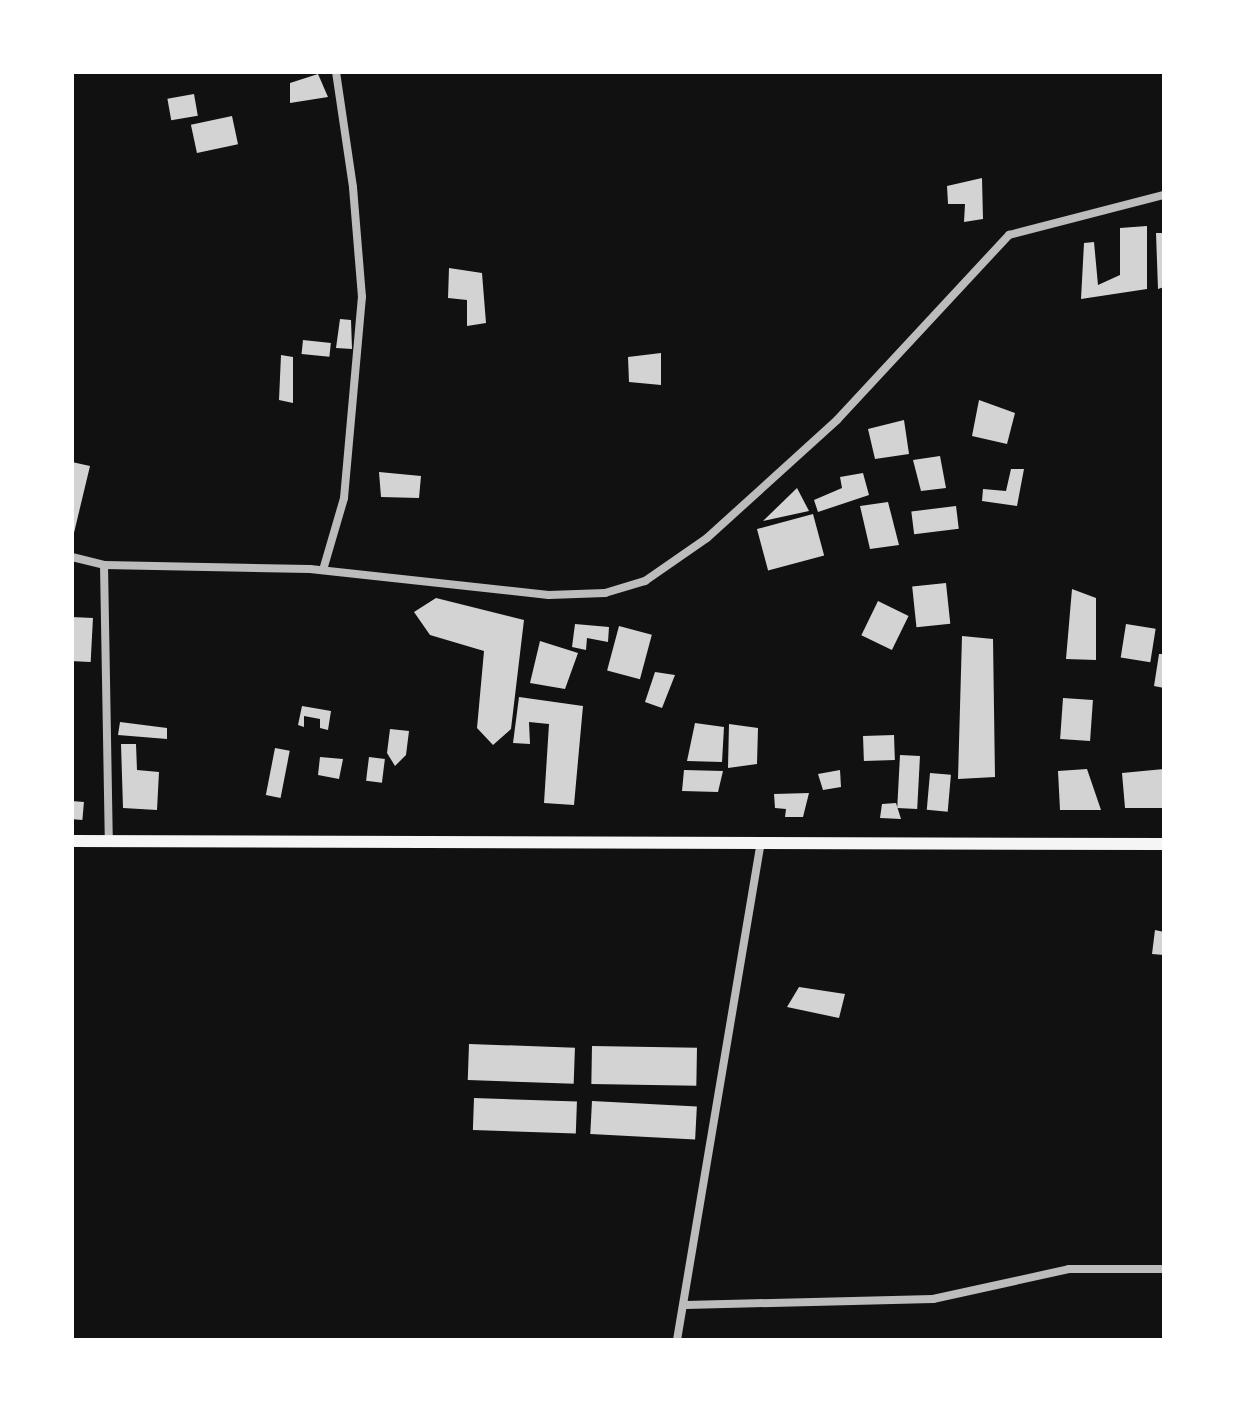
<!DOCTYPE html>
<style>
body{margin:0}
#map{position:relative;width:1236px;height:1412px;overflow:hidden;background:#111;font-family:"Varela Round",sans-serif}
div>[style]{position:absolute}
.building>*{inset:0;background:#d3d3d3;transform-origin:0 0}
.minor>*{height:8px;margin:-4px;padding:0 4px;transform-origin:4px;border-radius:4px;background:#bcbcbc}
.primary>*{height:12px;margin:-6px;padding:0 6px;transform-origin:6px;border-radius:6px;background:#f5f5f5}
span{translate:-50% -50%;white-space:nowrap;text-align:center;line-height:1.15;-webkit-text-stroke:7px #fff;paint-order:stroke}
.frame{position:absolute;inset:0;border:74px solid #fff;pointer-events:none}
</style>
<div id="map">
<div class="building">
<div style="clip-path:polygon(318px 74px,328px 97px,290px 103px,290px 83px)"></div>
<div style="left:194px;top:94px;width:22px;height:27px;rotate:80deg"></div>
<div style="left:232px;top:116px;width:29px;height:42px;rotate:78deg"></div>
<div style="clip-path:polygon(982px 178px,983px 219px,964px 222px,965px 204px,948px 204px,947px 186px)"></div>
<div style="clip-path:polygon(1147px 226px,1147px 289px,1081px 299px,1084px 243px,1094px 242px,1098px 285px,1120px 275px,1120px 228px)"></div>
<div style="clip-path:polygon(1156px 233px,1164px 233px,1164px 287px,1158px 289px)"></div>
<div style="clip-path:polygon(449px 268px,482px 273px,486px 323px,467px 326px,467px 300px,448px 298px)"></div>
<div style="clip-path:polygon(340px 319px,351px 320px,352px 349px,336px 348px)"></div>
<div style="left:303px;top:340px;width:28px;height:14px;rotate:6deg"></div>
<div style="clip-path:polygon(661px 353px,661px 385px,629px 382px,628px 357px)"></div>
<div style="clip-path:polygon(281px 355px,293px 357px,293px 403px,279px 400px)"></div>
<div style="clip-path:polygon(979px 400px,1015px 413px,1007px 444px,972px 436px)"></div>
<div style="clip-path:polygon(904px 420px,909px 454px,875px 459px,868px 429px)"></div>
<div style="clip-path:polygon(940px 456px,946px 488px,921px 491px,913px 460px)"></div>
<div style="clip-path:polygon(72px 462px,90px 466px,73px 537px,72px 537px)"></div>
<div style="clip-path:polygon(1011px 469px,1024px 469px,1017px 506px,982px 501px,983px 489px,1006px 491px)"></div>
<div style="clip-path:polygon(379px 472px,421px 476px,419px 498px,381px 497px)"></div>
<div style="clip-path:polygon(863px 473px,869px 495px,818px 512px,814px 500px,842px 488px,840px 477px)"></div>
<div style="clip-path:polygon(797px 488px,809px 511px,763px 521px)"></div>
<div style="clip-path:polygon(888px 502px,899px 545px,870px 549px,860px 506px)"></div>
<div style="left:956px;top:506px;width:23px;height:45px;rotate:83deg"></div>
<div style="left:813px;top:514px;width:43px;height:58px;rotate:75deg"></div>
<div style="left:946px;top:583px;width:41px;height:34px;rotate:84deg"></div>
<div style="clip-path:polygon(1072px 589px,1096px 598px,1096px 660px,1066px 659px)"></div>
<div style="clip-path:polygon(436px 598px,524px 620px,511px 729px,493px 745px,477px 728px,484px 651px,430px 635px,414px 612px)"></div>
<div style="left:878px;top:601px;width:34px;height:38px;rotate:26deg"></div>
<div style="left:72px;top:617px;width:21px;height:44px;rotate:3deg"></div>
<div style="clip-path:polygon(575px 624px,609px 627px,608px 642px,587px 638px,586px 650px,572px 647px)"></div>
<div style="left:1126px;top:624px;width:30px;height:34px;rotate:9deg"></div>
<div style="left:619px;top:626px;width:34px;height:46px;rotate:15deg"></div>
<div style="clip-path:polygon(962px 636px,993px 639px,995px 777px,958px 779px)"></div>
<div style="clip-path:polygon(540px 641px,578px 653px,565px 689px,530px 683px)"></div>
<div style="clip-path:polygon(1159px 654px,1164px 654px,1164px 688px,1154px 686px)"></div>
<div style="clip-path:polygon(655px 672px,675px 675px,662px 708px,645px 702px)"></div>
<div style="clip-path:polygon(519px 697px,583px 706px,574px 805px,544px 803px,549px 724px,529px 722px,530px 744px,513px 743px)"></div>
<div style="left:1063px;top:698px;width:30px;height:41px;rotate:4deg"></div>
<div style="clip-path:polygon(302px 706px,331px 711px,328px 730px,320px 728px,320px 719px,304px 716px,304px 727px,298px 725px)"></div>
<div style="clip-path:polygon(120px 722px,167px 728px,167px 739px,118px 735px)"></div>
<div style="clip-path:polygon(695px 723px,724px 727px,722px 762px,687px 761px)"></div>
<div style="clip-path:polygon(729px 724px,758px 728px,757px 764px,728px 768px)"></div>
<div style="clip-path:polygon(390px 729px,409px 731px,406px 755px,395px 766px,387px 753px)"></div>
<div style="left:894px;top:735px;width:25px;height:31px;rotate:88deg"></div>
<div style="clip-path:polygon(121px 744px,136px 744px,137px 770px,159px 772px,157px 810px,123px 808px)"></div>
<div style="left:275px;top:748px;width:15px;height:48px;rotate:11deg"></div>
<div style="left:900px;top:755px;width:20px;height:53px;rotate:3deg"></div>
<div style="clip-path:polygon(320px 757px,343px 759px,339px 779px,318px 775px)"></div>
<div style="left:369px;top:757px;width:16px;height:24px;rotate:7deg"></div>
<div style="clip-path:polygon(1087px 769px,1101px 810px,1060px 810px,1058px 771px)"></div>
<div style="clip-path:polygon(1164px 769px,1164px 808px,1125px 808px,1122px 773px)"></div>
<div style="clip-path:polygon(684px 770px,723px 771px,718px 792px,682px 791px)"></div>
<div style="clip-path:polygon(840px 770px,841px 787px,823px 790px,818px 774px)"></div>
<div style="left:930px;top:773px;width:21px;height:37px;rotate:5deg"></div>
<div style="clip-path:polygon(809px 793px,803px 817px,785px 817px,786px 809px,775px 808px,774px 794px)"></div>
<div style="left:72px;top:801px;width:12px;height:18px;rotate:5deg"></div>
<div style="clip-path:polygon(896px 803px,901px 819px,880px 818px,882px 804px)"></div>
<div style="clip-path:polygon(1155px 930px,1164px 932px,1164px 955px,1152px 954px)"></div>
<div style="clip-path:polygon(799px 987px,845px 994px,839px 1018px,787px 1007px)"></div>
<div style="left:469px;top:1044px;width:106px;height:36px;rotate:2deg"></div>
<div style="left:592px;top:1046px;width:105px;height:38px;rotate:1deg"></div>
<div style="left:474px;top:1098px;width:103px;height:32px;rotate:2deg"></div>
<div style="left:592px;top:1101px;width:105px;height:33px;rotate:3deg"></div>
</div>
<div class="minor">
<div style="left:72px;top:557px;width:33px;rotate:14deg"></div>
<div style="left:104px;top:565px;width:206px;rotate:1.1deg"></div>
<div style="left:310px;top:569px;width:240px;rotate:6.2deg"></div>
<div style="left:549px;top:595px;width:56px;rotate:-2deg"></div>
<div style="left:605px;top:593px;width:42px;rotate:-16.7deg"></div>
<div style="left:645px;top:581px;width:75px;rotate:-34.7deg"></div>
<div style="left:707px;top:538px;width:176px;rotate:-42.2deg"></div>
<div style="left:837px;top:420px;width:253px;rotate:-47.1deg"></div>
<div style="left:1009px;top:235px;width:160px;rotate:-14.5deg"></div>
<div style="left:104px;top:565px;width:276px;rotate:89deg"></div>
<div style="left:323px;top:570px;width:75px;rotate:-73.7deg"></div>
<div style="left:344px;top:498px;width:202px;rotate:-84.9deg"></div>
<div style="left:362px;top:297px;width:110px;rotate:-94.7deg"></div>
<div style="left:353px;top:187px;width:116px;rotate:-98.4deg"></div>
<div style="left:686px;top:1305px;width:247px;rotate:-1.4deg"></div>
<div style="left:933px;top:1299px;width:139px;rotate:-12.4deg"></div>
<div style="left:1069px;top:1269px;width:95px"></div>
<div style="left:677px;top:1340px;width:506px;rotate:-80.44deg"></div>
</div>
<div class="primary">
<div style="left:72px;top:841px;width:1092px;rotate:0.16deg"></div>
</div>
<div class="frame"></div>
</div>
